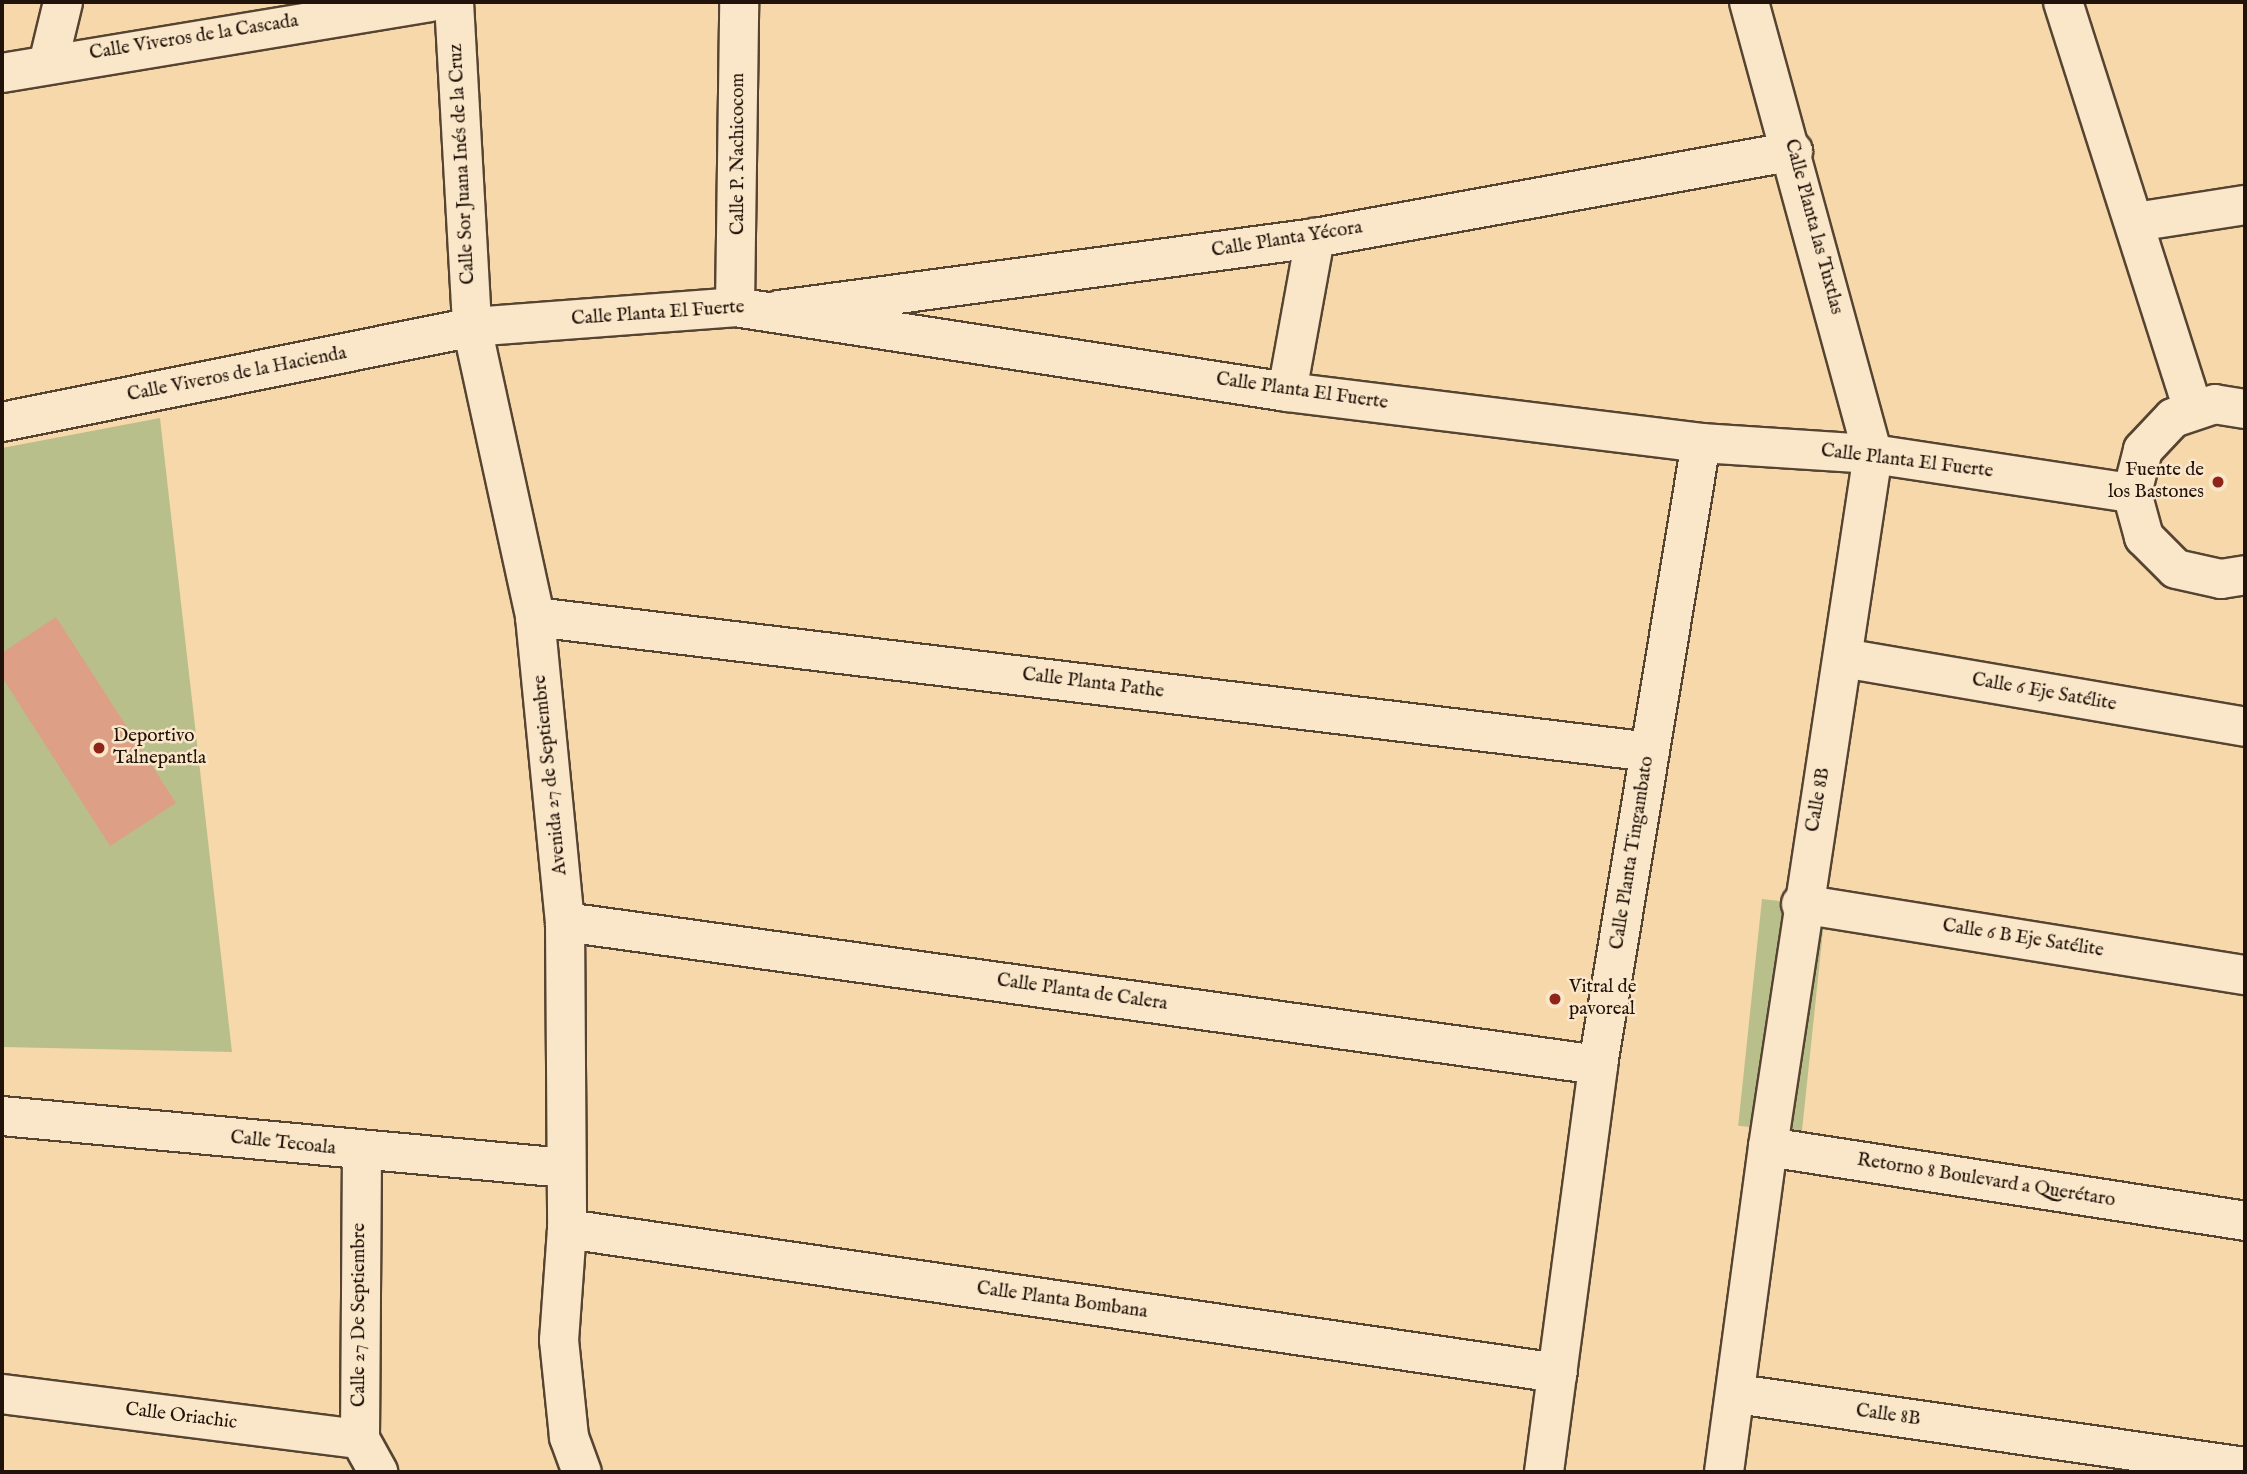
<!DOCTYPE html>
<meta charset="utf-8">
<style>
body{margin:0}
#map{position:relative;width:2247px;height:1474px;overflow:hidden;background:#f7d8aa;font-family:"IM FELL English",serif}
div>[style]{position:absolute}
.green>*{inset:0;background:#b9bf8b;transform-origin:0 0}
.building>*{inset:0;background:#dd9f85}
.roads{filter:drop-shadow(2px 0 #564432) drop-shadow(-2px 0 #564432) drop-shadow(0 2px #564432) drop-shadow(0 -2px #564432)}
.street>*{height:38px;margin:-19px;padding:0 19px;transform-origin:19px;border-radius:19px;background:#fae6c8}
.secondary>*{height:38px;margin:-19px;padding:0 19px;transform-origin:19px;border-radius:19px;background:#fae6c8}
.dots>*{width:19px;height:19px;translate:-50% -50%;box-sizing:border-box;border:4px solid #fae6c8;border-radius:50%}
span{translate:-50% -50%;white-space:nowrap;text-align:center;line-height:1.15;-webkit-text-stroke:5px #fae6c8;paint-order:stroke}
.street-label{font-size:19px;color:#21120a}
.poi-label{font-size:19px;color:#21120a}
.right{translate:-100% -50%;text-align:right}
.left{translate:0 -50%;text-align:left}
.frame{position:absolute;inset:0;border:4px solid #21120a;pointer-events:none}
</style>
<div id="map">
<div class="green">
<div style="clip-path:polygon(160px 418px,232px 1052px,2px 1047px,2px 448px)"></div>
<div style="left:1762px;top:899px;width:64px;height:228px;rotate:6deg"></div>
</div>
<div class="building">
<div style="clip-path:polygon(56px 617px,176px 803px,110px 846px,2px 677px,2px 653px)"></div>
</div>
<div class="roads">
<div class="street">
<div style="left:454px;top:2px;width:325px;rotate:86.8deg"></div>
<div style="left:472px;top:327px;width:297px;rotate:77.7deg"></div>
<div style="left:535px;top:617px;width:306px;rotate:84.4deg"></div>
<div style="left:565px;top:922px;width:307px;rotate:89.6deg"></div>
<div style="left:567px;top:1229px;width:111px;rotate:94.1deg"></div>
<div style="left:559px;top:1340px;width:98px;rotate:84.1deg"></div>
<div style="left:569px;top:1437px;width:37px;rotate:70deg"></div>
<div style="left:1749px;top:2px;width:469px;rotate:74.7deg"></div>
<div style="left:1873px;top:454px;width:701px;rotate:98.62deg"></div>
<div style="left:49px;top:60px;width:60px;rotate:-76.4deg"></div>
<div style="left:2px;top:73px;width:433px;rotate:-9.4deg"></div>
<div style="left:2135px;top:222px;width:111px;rotate:-8.8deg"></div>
<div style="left:735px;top:307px;width:305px;rotate:-89.2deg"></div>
<div style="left:779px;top:310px;width:541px;rotate:-7.65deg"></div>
<div style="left:1315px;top:238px;width:486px;rotate:-10.3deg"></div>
<div style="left:1287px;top:392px;width:157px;rotate:-79.7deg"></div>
<div style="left:535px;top:617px;width:1123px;rotate:6.9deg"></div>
<div style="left:1843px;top:658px;width:408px;rotate:9.7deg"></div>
<div style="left:1801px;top:904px;width:450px;rotate:9.1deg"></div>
<div style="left:565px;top:922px;width:1043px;rotate:7.88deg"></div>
<div style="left:2px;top:1116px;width:565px;rotate:5.28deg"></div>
<div style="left:362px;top:1152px;width:287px;rotate:90.4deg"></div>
<div style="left:360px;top:1439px;width:38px;rotate:61deg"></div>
<div style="left:567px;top:1229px;width:1001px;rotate:8.27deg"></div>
<div style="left:2px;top:1394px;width:361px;rotate:7.2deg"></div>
<div style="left:1737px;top:1394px;width:513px;rotate:8.18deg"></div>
<div style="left:1724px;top:1472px;width:328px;rotate:-82.3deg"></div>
<div style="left:1768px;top:1147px;width:483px;rotate:8.8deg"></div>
</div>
<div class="secondary">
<div style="left:2063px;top:2px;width:427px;rotate:72.3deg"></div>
<div style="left:2245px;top:409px;width:30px;rotate:-171deg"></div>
<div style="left:2215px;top:404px;width:44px;rotate:161.6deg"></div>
<div style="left:2173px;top:418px;width:44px;rotate:133.2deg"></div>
<div style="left:2143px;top:450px;width:44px;rotate:104.3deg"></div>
<div style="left:2132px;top:493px;width:46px;rotate:74.7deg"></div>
<div style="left:2144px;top:537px;width:45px;rotate:45deg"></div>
<div style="left:2176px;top:569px;width:46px;rotate:12.5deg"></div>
<div style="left:2221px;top:579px;width:24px;rotate:-9deg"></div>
<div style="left:2px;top:422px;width:480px;rotate:-11.4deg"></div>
<div style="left:472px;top:327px;width:264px;rotate:-4.3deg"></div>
<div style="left:735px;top:307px;width:559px;rotate:8.75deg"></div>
<div style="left:1287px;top:392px;width:417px;rotate:7deg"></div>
<div style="left:1701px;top:443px;width:172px;rotate:3.7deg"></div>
<div style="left:1873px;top:454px;width:262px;rotate:8.6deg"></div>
<div style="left:1544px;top:1472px;width:411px;rotate:-82.4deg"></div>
<div style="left:1598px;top:1065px;width:630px;rotate:-80.6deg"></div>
</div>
</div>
<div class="dots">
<div style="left:2218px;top:482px;background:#8f2418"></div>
<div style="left:99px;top:748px;background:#8f2418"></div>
<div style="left:1555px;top:999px;background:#8f2418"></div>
</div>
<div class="street-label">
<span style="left:194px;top:38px;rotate:-9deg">Calle Viveros de la Cascada</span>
<span style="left:739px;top:154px;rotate:-90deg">Calle P. Nachicocom</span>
<span style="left:463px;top:164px;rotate:-93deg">Calle Sor Juana Inés de la Cruz</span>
<span style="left:1813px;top:227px;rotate:75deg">Calle Planta las Tuxtlas</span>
<span style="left:1287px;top:240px;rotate:-9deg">Calle Planta Yécora</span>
<span style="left:658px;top:314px;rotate:-4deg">Calle Planta El Fuerte</span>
<span style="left:237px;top:375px;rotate:-11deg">Calle Viveros de la Hacienda</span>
<span style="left:1302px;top:392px;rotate:8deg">Calle Planta El Fuerte</span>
<span style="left:1907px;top:462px;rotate:7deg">Calle Planta El Fuerte</span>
<span style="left:1093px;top:684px;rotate:7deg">Calle Planta Pathe</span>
<span style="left:2044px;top:693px;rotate:10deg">Calle 6 Eje Satélite</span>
<span style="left:551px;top:775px;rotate:-96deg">Avenida 27 de Septiembre</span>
<span style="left:1819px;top:800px;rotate:-80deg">Calle 8B</span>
<span style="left:1633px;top:853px;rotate:-81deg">Calle Planta Tingambato</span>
<span style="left:2023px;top:939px;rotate:9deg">Calle 6 B Eje Satélite</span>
<span style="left:1082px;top:993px;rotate:8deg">Calle Planta de Calera</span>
<span style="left:283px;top:1144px;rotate:6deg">Calle Tecoala</span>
<span style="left:1986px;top:1181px;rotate:9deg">Retorno 8 Boulevard a Querétaro</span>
<span style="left:1062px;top:1301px;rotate:8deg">Calle Planta Bombana</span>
<span style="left:360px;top:1315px;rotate:-90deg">Calle 27 De Septiembre</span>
<span style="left:1888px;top:1416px;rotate:8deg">Calle 8B</span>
<span style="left:181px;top:1417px;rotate:7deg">Calle Oriachic</span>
</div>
<div class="poi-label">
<span class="right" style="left:2204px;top:482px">Fuente de<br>los Bastones</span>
<span class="left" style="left:113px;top:748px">Deportivo<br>Talnepantla</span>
<span class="left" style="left:1569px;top:999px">Vitral de<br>pavoreal</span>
</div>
<div class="frame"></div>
</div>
